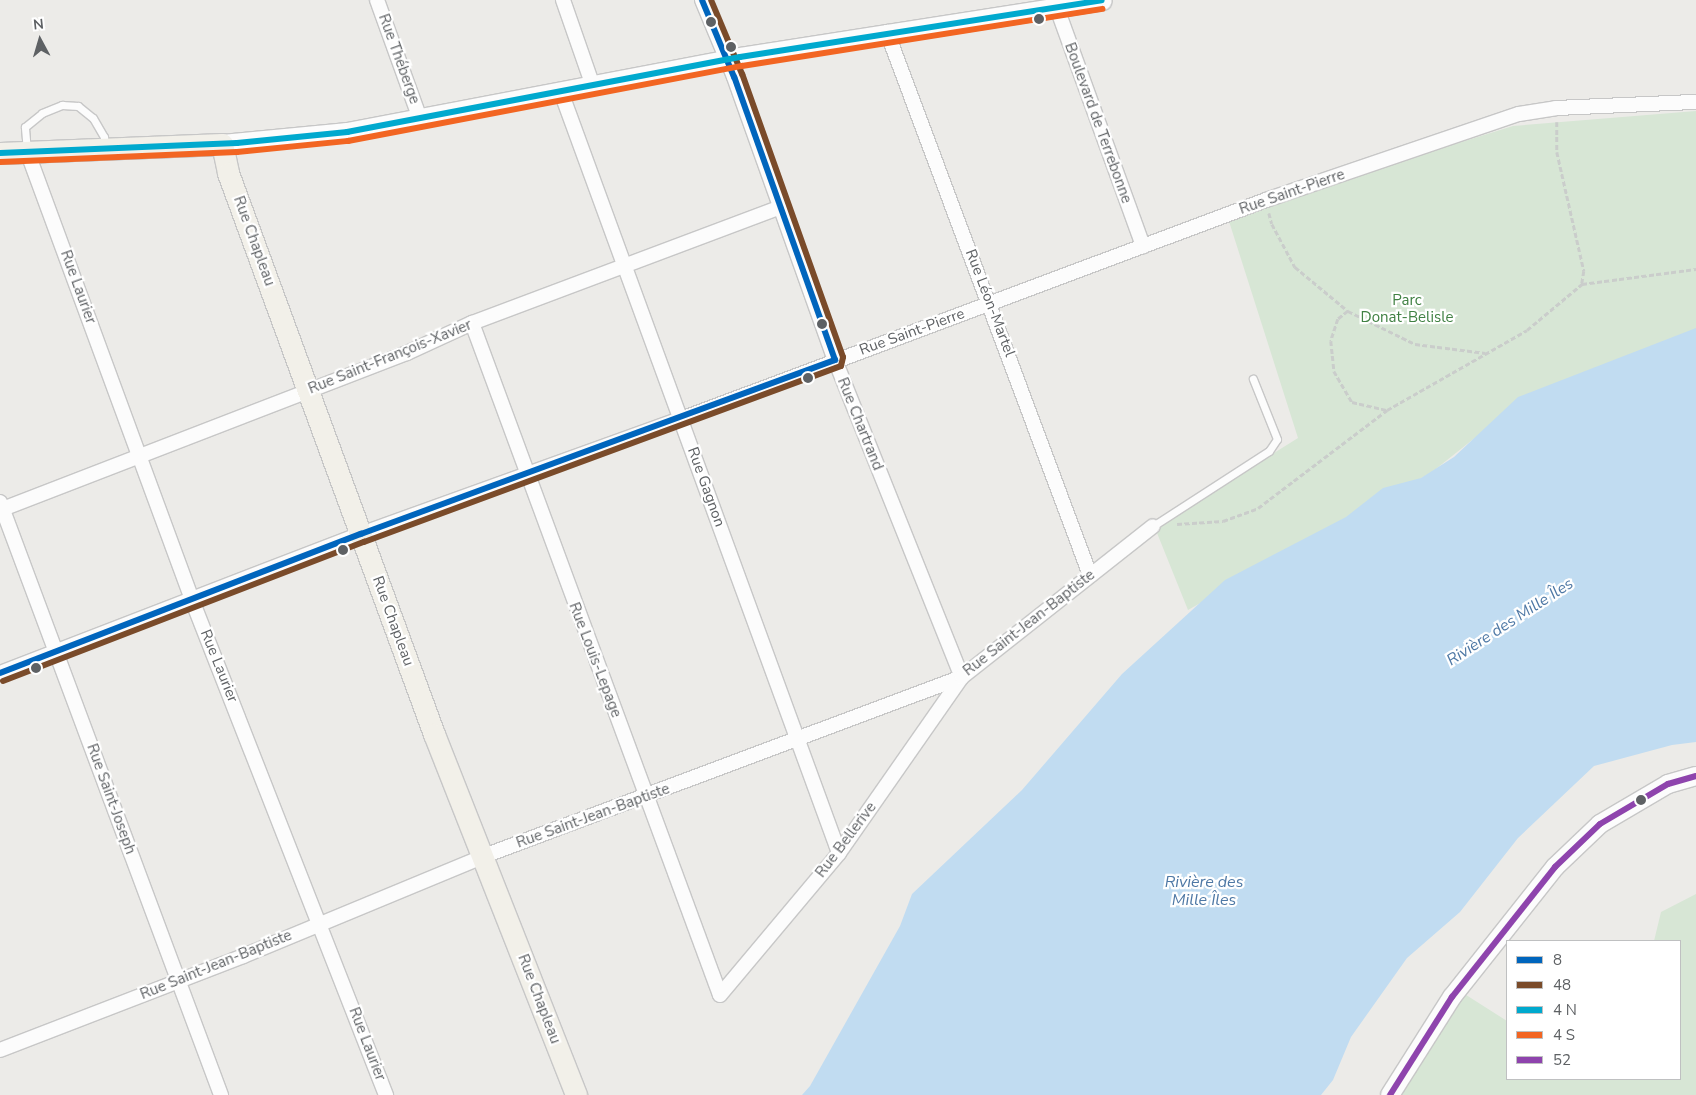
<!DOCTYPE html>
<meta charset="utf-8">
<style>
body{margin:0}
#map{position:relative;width:1696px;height:1095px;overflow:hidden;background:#ecebe8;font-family:"Nunito Sans",sans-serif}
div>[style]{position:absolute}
.green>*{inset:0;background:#d7e6d5}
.water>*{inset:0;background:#c1dcf1}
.path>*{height:2.5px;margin-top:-1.25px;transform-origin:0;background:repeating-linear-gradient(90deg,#cacdcb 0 5px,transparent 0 7.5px)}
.roads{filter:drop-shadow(1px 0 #c7c7c7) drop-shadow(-1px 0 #c7c7c7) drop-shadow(0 1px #c7c7c7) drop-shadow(0 -1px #c7c7c7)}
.service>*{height:7px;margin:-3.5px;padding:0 3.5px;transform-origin:3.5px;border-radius:3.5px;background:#fcfcfc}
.minor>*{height:14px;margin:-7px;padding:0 7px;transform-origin:7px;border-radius:7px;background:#fcfcfc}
.tertiary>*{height:18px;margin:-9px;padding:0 9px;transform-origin:9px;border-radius:9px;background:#fcfcfc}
.secondary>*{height:19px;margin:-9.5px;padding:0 9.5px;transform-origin:9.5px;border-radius:9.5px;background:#fcfcfc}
.primary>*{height:21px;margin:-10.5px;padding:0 10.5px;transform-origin:10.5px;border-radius:10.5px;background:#f2f0e9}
.bus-1>*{height:6px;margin:-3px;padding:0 3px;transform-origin:3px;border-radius:3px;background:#0065bd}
.bus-2>*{height:6px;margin:-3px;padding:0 3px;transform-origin:3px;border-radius:3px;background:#7a4b2a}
.bus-3>*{height:6px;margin:-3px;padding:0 3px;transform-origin:3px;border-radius:3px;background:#00a9ce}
.bus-4>*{height:6px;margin:-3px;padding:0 3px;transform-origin:3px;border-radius:3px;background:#f26522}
.bus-5>*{height:6px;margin:-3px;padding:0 3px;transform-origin:3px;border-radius:3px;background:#8e44ad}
.dots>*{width:14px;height:14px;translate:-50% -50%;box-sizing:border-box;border:2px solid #fff;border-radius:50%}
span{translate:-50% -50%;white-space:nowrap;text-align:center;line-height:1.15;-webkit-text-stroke:4.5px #fff;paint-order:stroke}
.street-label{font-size:15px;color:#5e6164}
.park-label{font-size:15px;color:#408143}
.water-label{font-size:16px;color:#4e78a5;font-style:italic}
.legend{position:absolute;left:1506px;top:940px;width:175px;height:140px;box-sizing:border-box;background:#fff;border:1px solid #bfc0c1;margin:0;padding:6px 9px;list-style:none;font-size:15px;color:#5e6164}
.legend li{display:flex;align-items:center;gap:10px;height:25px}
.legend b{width:25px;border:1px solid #bfc0c1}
.north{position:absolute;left:15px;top:15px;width:50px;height:50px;-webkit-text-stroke:4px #fff;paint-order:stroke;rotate:354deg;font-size:14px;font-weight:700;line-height:20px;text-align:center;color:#5e6164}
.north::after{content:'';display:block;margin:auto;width:18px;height:22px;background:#5e6164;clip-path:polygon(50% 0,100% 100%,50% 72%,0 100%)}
</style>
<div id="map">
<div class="green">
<div style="clip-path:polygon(1696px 111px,1696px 332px,1501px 417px,1432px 472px,1188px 610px,1155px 528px,1298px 438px,1227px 215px,1513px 126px)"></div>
<div style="clip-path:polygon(1696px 894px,1696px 1095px,1384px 1095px,1463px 993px,1507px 1021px,1507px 1079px,1680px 1079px,1680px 941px,1654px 941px,1661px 912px)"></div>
</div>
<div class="water">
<div style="clip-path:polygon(1696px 328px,1696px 742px,1672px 745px,1594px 766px,1518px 838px,1460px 912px,1407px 958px,1351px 1037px,1333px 1080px,1321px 1095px,802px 1095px,810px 1086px,900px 926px,912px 894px,1022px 790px,1122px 674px,1225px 580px,1346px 517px,1383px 488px,1421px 478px,1454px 457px,1518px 397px)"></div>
</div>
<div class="path">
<div style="left:1557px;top:122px;width:30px;rotate:90deg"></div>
<div style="left:1557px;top:152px;width:122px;rotate:77.2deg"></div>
<div style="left:1584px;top:271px;width:13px;rotate:99deg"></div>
<div style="left:1269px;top:213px;width:11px;rotate:75deg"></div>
<div style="left:1272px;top:224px;width:49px;rotate:61.9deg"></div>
<div style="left:1295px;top:267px;width:69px;rotate:39.7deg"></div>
<div style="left:1348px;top:311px;width:75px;rotate:26.2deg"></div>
<div style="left:1415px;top:344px;width:71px;rotate:7.3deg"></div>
<div style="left:1348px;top:311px;width:13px;rotate:141deg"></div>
<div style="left:1338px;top:319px;width:23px;rotate:108deg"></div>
<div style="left:1331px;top:341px;width:30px;rotate:84deg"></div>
<div style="left:1334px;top:371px;width:36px;rotate:60deg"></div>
<div style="left:1352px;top:402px;width:36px;rotate:13deg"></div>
<div style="left:1177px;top:524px;width:46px;rotate:-3.7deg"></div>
<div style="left:1223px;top:521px;width:37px;rotate:-20deg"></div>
<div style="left:1258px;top:508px;width:162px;rotate:-37.2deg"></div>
<div style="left:1387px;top:410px;width:161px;rotate:-29.7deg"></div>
<div style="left:1527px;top:330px;width:72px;rotate:-39.9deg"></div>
<div style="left:1582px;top:284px;width:115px;rotate:-7.5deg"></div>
</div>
<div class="roads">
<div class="service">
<div style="left:27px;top:151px;width:24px;rotate:-95deg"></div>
<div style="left:25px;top:127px;width:22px;rotate:-39deg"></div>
<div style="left:42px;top:113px;width:22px;rotate:-22deg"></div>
<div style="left:62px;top:105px;width:16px;rotate:4deg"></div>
<div style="left:78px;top:106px;width:19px;rotate:39deg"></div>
<div style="left:93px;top:118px;width:22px;rotate:60deg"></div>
<div style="left:104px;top:137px;width:10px;rotate:84deg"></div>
<div style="left:1153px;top:526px;width:138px;rotate:-32.9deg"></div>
<div style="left:1269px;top:451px;width:14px;rotate:-56deg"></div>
<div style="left:1277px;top:439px;width:65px;rotate:-111.8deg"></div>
</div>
<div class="minor">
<div style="left:377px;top:0;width:127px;rotate:70.1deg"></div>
<div style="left:563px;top:0;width:91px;rotate:70.8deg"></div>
<div style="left:702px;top:0;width:83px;rotate:67.4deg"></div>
<div style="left:734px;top:77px;width:300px;rotate:70.4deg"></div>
<div style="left:835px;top:360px;width:341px;rotate:68.2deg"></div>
<div style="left:1054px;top:0;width:262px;rotate:70.1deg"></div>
<div style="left:887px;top:32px;width:580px;rotate:69.5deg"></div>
<div style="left:561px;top:92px;width:810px;rotate:69.93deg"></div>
<div style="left:27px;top:151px;width:478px;rotate:69.8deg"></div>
<div style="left:192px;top:600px;width:532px;rotate:68.6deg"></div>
<div style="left:472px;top:323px;width:716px;rotate:69.74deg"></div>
<div style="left:720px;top:995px;width:185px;rotate:-50deg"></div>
<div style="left:839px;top:853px;width:215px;rotate:-55.1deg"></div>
<div style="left:0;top:502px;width:633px;rotate:69.56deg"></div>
<div style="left:0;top:510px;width:436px;rotate:-21.1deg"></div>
<div style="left:407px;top:353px;width:72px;rotate:-24.8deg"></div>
<div style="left:472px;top:323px;width:330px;rotate:-20.6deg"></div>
<div style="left:0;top:673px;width:387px;rotate:-21.1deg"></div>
<div style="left:361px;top:534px;width:340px;rotate:-19.8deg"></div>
<div style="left:681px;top:419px;width:625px;rotate:-20.52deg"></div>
<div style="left:1266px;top:200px;width:267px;rotate:-18.8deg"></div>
<div style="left:1519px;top:114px;width:37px;rotate:-9deg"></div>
<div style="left:1556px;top:108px;width:140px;rotate:-2.5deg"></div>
<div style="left:0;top:1050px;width:261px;rotate:-21.1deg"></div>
<div style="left:243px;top:956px;width:261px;rotate:-22.5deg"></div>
<div style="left:484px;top:856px;width:510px;rotate:-20.53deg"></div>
<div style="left:962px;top:677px;width:243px;rotate:-38.3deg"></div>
</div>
<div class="tertiary">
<div style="left:1390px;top:1095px;width:116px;rotate:-57.7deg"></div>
<div style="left:1452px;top:997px;width:166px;rotate:-51.6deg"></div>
<div style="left:1555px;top:867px;width:62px;rotate:-43.7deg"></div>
<div style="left:1600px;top:824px;width:79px;rotate:-30.5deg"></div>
<div style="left:1668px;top:784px;width:29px;rotate:-16deg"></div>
</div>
<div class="secondary">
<div style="left:222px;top:144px;width:126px;rotate:-5.5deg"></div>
<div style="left:347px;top:132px;width:400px;rotate:-10.8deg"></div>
<div style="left:740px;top:57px;width:366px;rotate:-8.9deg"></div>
</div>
<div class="primary">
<div style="left:0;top:153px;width:222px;rotate:-2.3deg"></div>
<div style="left:222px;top:144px;width:30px;rotate:78deg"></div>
<div style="left:228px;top:173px;width:598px;rotate:69.84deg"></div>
<div style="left:434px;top:734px;width:388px;rotate:68.5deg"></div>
</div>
</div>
<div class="bus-1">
<div style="left:0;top:673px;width:387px;rotate:-21.1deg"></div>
<div style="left:361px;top:534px;width:505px;rotate:-20.16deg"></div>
<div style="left:835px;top:360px;width:300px;rotate:-109.6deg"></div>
<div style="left:734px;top:77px;width:83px;rotate:-112.6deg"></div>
</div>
<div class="bus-2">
<div style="left:3px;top:681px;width:387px;rotate:-21.1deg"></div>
<div style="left:364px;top:542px;width:508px;rotate:-20.25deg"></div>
<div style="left:841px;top:366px;width:9px;rotate:-77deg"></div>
<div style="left:843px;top:357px;width:300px;rotate:-109.6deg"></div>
<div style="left:742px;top:74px;width:80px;rotate:-112.7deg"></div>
</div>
<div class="bus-3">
<div style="left:0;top:153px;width:237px;rotate:-2.4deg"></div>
<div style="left:237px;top:143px;width:111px;rotate:-5.7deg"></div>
<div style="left:347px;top:132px;width:400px;rotate:-10.8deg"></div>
<div style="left:740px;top:57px;width:366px;rotate:-8.9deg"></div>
</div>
<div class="bus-4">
<div style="left:0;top:162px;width:237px;rotate:-2.4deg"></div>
<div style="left:237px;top:152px;width:112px;rotate:-5.7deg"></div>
<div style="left:348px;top:141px;width:401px;rotate:-10.8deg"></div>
<div style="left:742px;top:66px;width:365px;rotate:-9deg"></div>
</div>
<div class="bus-5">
<div style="left:1390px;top:1095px;width:116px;rotate:-57.7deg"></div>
<div style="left:1452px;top:997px;width:166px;rotate:-51.6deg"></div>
<div style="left:1555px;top:867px;width:62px;rotate:-43.7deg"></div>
<div style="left:1600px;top:824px;width:79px;rotate:-30.5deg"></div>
<div style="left:1668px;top:784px;width:29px;rotate:-16deg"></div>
</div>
<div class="dots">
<div style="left:1039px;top:19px;background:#5e6164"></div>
<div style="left:711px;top:22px;background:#5e6164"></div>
<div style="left:731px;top:47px;background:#5e6164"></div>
<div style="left:822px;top:324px;background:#5e6164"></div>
<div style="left:808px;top:378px;background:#5e6164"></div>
<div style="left:343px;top:550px;background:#5e6164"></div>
<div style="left:36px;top:668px;background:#5e6164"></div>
<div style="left:1641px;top:800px;background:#5e6164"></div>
</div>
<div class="street-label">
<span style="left:399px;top:59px;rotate:70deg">Rue Théberge</span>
<span style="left:1098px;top:123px;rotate:70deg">Boulevard de Terrebonne</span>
<span style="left:1292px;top:192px;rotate:-19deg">Rue Saint-Pierre</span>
<span style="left:254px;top:241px;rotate:70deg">Rue Chapleau</span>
<span style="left:78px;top:287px;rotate:70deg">Rue Laurier</span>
<span style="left:990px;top:303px;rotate:69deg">Rue Léon-Martel</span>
<span style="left:912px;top:332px;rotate:-20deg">Rue Saint-Pierre</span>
<span style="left:390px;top:357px;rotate:-22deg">Rue Saint-François-Xavier</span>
<span style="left:860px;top:424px;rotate:68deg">Rue Chartrand</span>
<span style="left:706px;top:487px;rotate:70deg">Rue Gagnon</span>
<span style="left:393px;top:621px;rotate:70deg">Rue Chapleau</span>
<span style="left:1029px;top:623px;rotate:-38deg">Rue Saint-Jean-Baptiste</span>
<span style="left:595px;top:660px;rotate:69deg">Rue Louis-Lepage</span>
<span style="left:219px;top:666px;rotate:68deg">Rue Laurier</span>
<span style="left:111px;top:799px;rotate:70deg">Rue Saint-Joseph</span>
<span style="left:593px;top:816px;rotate:-20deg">Rue Saint-Jean-Baptiste</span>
<span style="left:846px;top:840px;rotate:-53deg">Rue Bellerive</span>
<span style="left:216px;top:965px;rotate:-22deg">Rue Saint-Jean-Baptiste</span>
<span style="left:539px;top:999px;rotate:69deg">Rue Chapleau</span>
<span style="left:367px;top:1044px;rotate:69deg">Rue Laurier</span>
</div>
<div class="park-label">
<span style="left:1407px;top:309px">Parc<br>Donat-Belisle</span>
</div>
<div class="water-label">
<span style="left:1510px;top:622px;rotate:-33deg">Rivière des Mille Îles</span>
<span style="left:1204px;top:891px">Rivière des<br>Mille Îles</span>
</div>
<ul class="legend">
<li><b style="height:6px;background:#0065bd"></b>8</li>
<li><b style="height:6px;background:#7a4b2a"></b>48</li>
<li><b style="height:6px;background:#00a9ce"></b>4 N</li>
<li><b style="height:6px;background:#f26522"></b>4 S</li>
<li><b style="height:6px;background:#8e44ad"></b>52</li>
</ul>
<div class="north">N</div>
</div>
